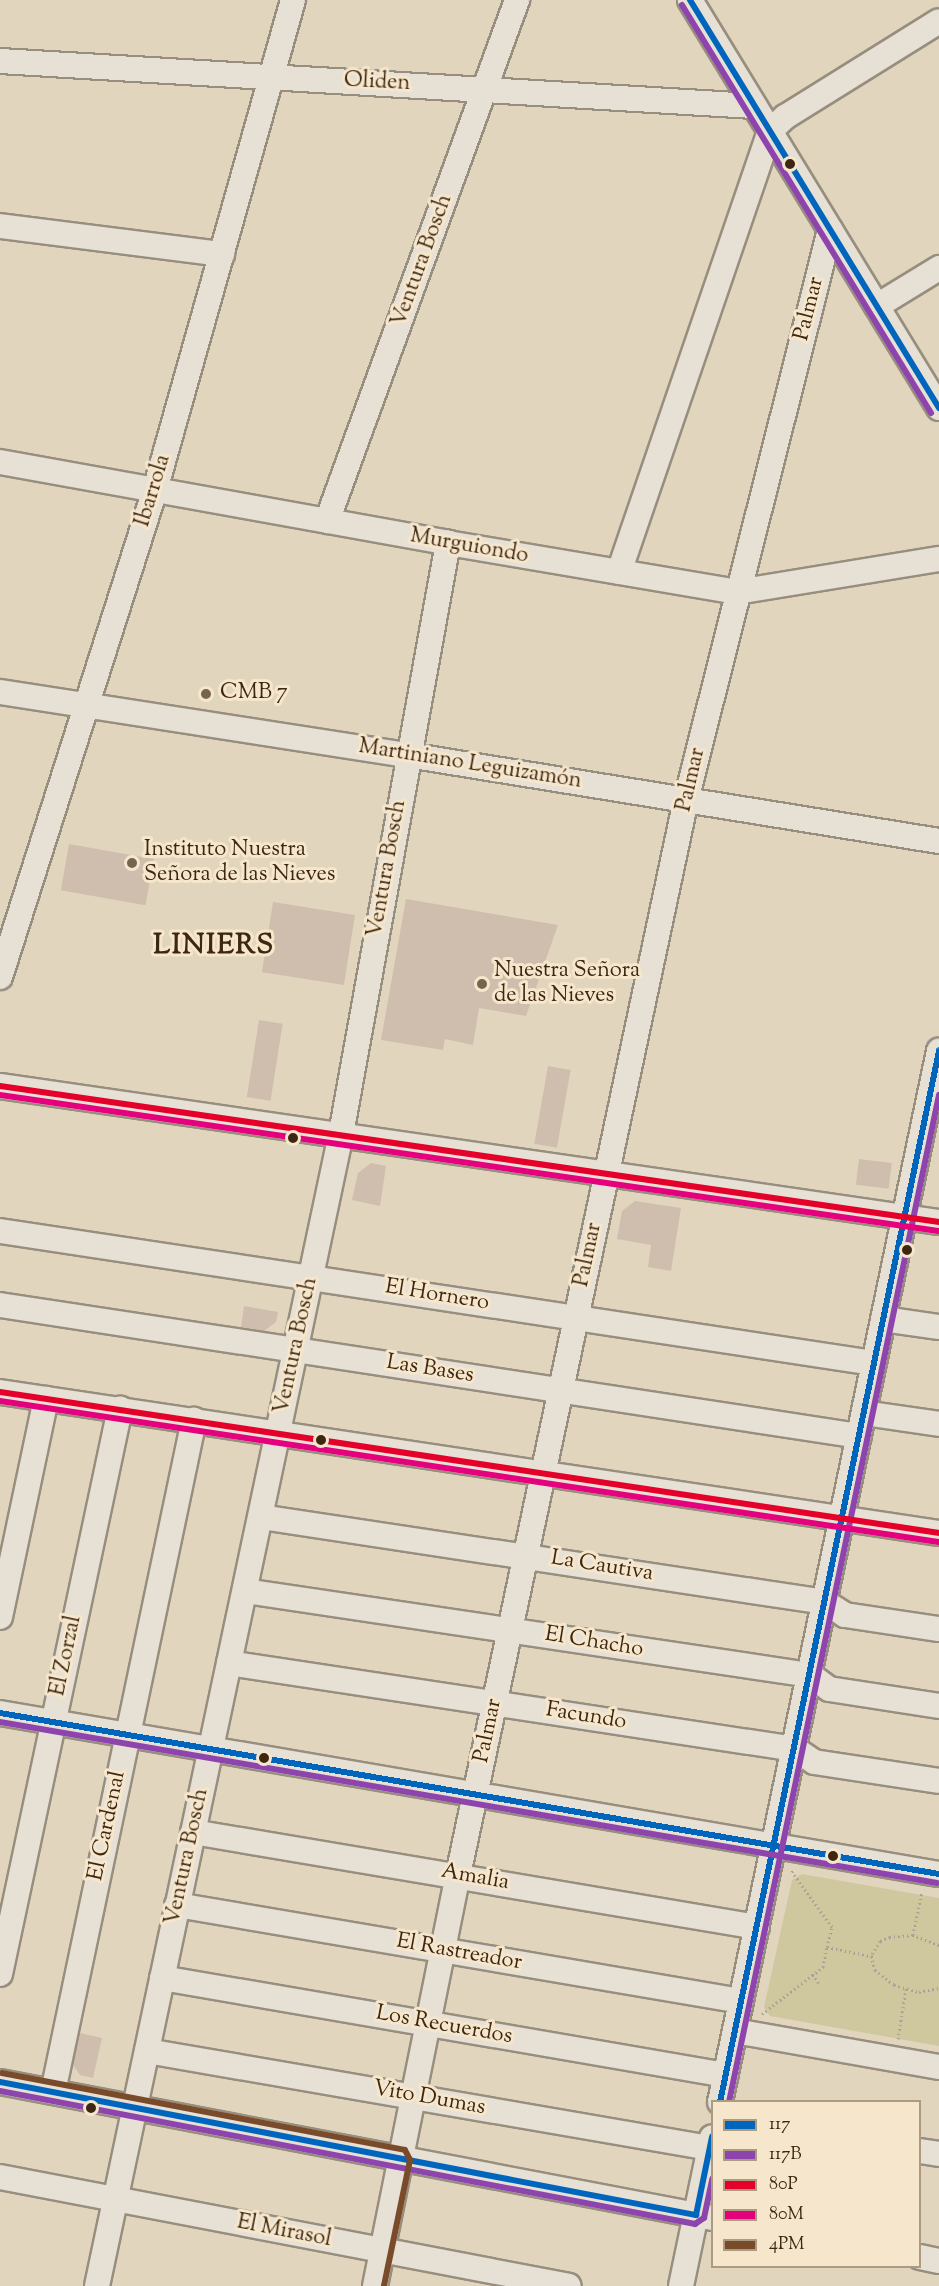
<!DOCTYPE html>
<meta charset="utf-8">
<style>
body{margin:0}
#map{position:relative;width:939px;height:2286px;overflow:hidden;background:#e2d5be;font-family:"Sorts Mill Goudy",serif}
div>[style]{position:absolute}
.green>*{inset:0;background:#cfc89f}
.building>*{inset:0;background:#cfbeae;transform-origin:0 0}
.path>*{height:3px;margin-top:-1.5px;transform-origin:0;background:repeating-linear-gradient(90deg,#a8a196 0 1.5px,transparent 0 4.5px)}
.roads{filter:drop-shadow(2px 0 #978e7e) drop-shadow(-2px 0 #978e7e) drop-shadow(0 2px #978e7e) drop-shadow(0 -2px #978e7e)}
.minor>*{height:24px;margin:-12px;padding:0 12px;transform-origin:12px;border-radius:12px;background:#e7e0d5}
.bus-1>*{height:6px;margin:-3px;padding:0 3px;transform-origin:3px;border-radius:3px;background:#0065bd}
.bus-2>*{height:6px;margin:-3px;padding:0 3px;transform-origin:3px;border-radius:3px;background:#8e44ad}
.bus-3>*{height:6px;margin:-3px;padding:0 3px;transform-origin:3px;border-radius:3px;background:#e4002b}
.bus-4>*{height:6px;margin:-3px;padding:0 3px;transform-origin:3px;border-radius:3px;background:#e5007d}
.bus-5>*{height:6px;margin:-3px;padding:0 3px;transform-origin:3px;border-radius:3px;background:#7a4b2a}
.dots>*{width:16px;height:16px;translate:-50% -50%;box-sizing:border-box;border:3px solid #f6e6cb;border-radius:50%}
span{translate:-50% -50%;white-space:nowrap;text-align:center;line-height:1.15;-webkit-text-stroke:6px #f6e6cb;paint-order:stroke}
.street-label{font-size:22px;color:#3d2713}
.poi-label{font-size:22px;color:#3d2713}
.left{translate:0 -50%;text-align:left}
.district-label{font-size:28px;color:#3d2713;font-weight:700;letter-spacing:1.5px}
.legend{position:absolute;left:711px;top:2100px;width:210px;height:168px;box-sizing:border-box;background:#f6e6cb;border:2px solid #ac9a81;margin:0;padding:8px 10px;list-style:none;font-size:18px;color:#3d2713}
.legend li{display:flex;align-items:center;gap:12px;height:30px}
.legend b{width:30px;border:2px solid #ac9a81}
</style>
<div id="map">
<div class="green">
<div style="clip-path:polygon(802px 1874px,939px 1898px,939px 2046px,770px 2016px,764px 2007px,792px 1880px)"></div>
</div>
<div class="building">
<div style="left:69px;top:844px;width:86px;height:47px;rotate:10deg"></div>
<div style="clip-path:polygon(406px 899px,558px 925px,526px 1016px,479px 1008px,473px 1045px,445px 1039px,443px 1050px,381px 1040px)"></div>
<div style="left:273px;top:902px;width:83px;height:71px;rotate:9deg"></div>
<div style="left:259px;top:1020px;width:24px;height:78px;rotate:9deg"></div>
<div style="left:548px;top:1066px;width:23px;height:79px;rotate:10deg"></div>
<div style="left:859px;top:1159px;width:33px;height:26px;rotate:7deg"></div>
<div style="clip-path:polygon(371px 1163px,386px 1166px,380px 1206px,352px 1200px,358px 1173px)"></div>
<div style="clip-path:polygon(635px 1201px,681px 1208px,671px 1271px,648px 1267px,651px 1245px,617px 1239px,622px 1211px)"></div>
<div style="clip-path:polygon(244px 1306px,278px 1312px,276px 1322px,264px 1331px,241px 1327px)"></div>
<div style="clip-path:polygon(80px 2033px,102px 2038px,93px 2078px,80px 2075px,73px 2065px)"></div>
</div>
<div class="path">
<div style="left:913px;top:1935px;width:44px;rotate:-78.2deg"></div>
<div style="left:939px;top:1945px;width:28px;rotate:-159deg"></div>
<div style="left:913px;top:1935px;width:23px;rotate:175deg"></div>
<div style="left:890px;top:1937px;width:11px;rotate:158deg"></div>
<div style="left:880px;top:1941px;width:17px;rotate:121deg"></div>
<div style="left:871px;top:1956px;width:15px;rotate:74deg"></div>
<div style="left:875px;top:1970px;width:24px;rotate:38deg"></div>
<div style="left:894px;top:1985px;width:26px;rotate:16deg"></div>
<div style="left:919px;top:1992px;width:20px;rotate:-11deg"></div>
<div style="left:827px;top:1947px;width:49px;rotate:11.8deg"></div>
<div style="left:813px;top:1974px;width:12px;rotate:59deg"></div>
<div style="left:762px;top:2014px;width:77px;rotate:-37.6deg"></div>
<div style="left:823px;top:1967px;width:20px;rotate:-79deg"></div>
<div style="left:827px;top:1947px;width:21px;rotate:-76deg"></div>
<div style="left:832px;top:1927px;width:68px;rotate:-126deg"></div>
<div style="left:792px;top:1872px;width:2px;rotate:-63deg"></div>
<div style="left:898px;top:2039px;width:51px;rotate:-80.9deg"></div>
</div>
<div class="roads">
<div class="minor">
<div style="left:690px;top:0;width:478px;rotate:58.6deg"></div>
<div style="left:0;top:61px;width:755px;rotate:3.42deg"></div>
<div style="left:0;top:226px;width:224px;rotate:7.2deg"></div>
<div style="left:877px;top:306px;width:73px;rotate:-31.5deg"></div>
<div style="left:0;top:462px;width:455px;rotate:10.2deg"></div>
<div style="left:448px;top:543px;width:293px;rotate:9.6deg"></div>
<div style="left:737px;top:592px;width:205px;rotate:-9.3deg"></div>
<div style="left:327px;top:521px;width:555px;rotate:-69.96deg"></div>
<div style="left:619px;top:572px;width:466px;rotate:-71.1deg"></div>
<div style="left:770px;top:131px;width:21px;rotate:-43deg"></div>
<div style="left:785px;top:117px;width:181px;rotate:-31.9deg"></div>
<div style="left:0;top:692px;width:413px;rotate:8.8deg"></div>
<div style="left:408px;top:755px;width:538px;rotate:9.2deg"></div>
<div style="left:0;top:977px;width:511px;rotate:-72.35deg"></div>
<div style="left:155px;top:490px;width:509px;rotate:-74.27deg"></div>
<div style="left:0;top:1086px;width:949px;rotate:8.24deg"></div>
<div style="left:0;top:1231px;width:884px;rotate:8.59deg"></div>
<div style="left:0;top:1305px;width:869px;rotate:8.67deg"></div>
<div style="left:883px;top:1319px;width:57px;rotate:8.1deg"></div>
<div style="left:0;top:1392px;width:950px;rotate:8.54deg"></div>
<div style="left:864px;top:1413px;width:76px;rotate:8.3deg"></div>
<div style="left:261px;top:1517px;width:570px;rotate:8.57deg"></div>
<div style="left:825px;top:1602px;width:24px;rotate:33deg"></div>
<div style="left:845px;top:1615px;width:95px;rotate:8.5deg"></div>
<div style="left:245px;top:1591px;width:571px;rotate:8.46deg"></div>
<div style="left:810px;top:1675px;width:24px;rotate:36deg"></div>
<div style="left:829px;top:1689px;width:111px;rotate:8.8deg"></div>
<div style="left:0;top:1617px;width:223px;rotate:-78.1deg"></div>
<div style="left:229px;top:1663px;width:572px;rotate:8.64deg"></div>
<div style="left:795px;top:1749px;width:23px;rotate:34deg"></div>
<div style="left:814px;top:1762px;width:126px;rotate:8.6deg"></div>
<div style="left:0;top:1713px;width:953px;rotate:9.73deg"></div>
<div style="left:193px;top:1832px;width:572px;rotate:9.56deg"></div>
<div style="left:177px;top:1905px;width:572px;rotate:9.66deg"></div>
<div style="left:0;top:1974px;width:578px;rotate:-78.01deg"></div>
<div style="left:162px;top:1978px;width:572px;rotate:9.76deg"></div>
<div style="left:735px;top:2031px;width:207px;rotate:10deg"></div>
<div style="left:147px;top:2051px;width:571px;rotate:9.78deg"></div>
<div style="left:0;top:2082px;width:725px;rotate:10.81deg"></div>
<div style="left:53px;top:2092px;width:687px;rotate:-78.15deg"></div>
<div style="left:720px;top:2102px;width:1074px;rotate:-78.23deg"></div>
<div style="left:920px;top:2151px;width:19px;rotate:9deg"></div>
<div style="left:0;top:2177px;width:579px;rotate:10.84deg"></div>
<div style="left:920px;top:2257px;width:19px;rotate:12deg"></div>
<div style="left:97px;top:2286px;width:1178px;rotate:-78.04deg"></div>
<div style="left:341px;top:1134px;width:601px;rotate:-79.74deg"></div>
<div style="left:375px;top:2286px;width:419px;rotate:-78.6deg"></div>
<div style="left:458px;top:1875px;width:1099px;rotate:-78.03deg"></div>
<div style="left:686px;top:800px;width:588px;rotate:-75.82deg"></div>
<div style="left:681px;top:2286px;width:152px;rotate:-78.2deg"></div>
</div>
</div>
<div class="bus-1">
<div style="left:690px;top:0;width:478px;rotate:58.6deg"></div>
<div style="left:0;top:1713px;width:953px;rotate:9.73deg"></div>
<div style="left:0;top:2082px;width:709px;rotate:10.82deg"></div>
<div style="left:696px;top:2215px;width:80px;rotate:-78.4deg"></div>
<div style="left:720px;top:2102px;width:1074px;rotate:-78.23deg"></div>
</div>
<div class="bus-2">
<div style="left:682px;top:5px;width:478px;rotate:58.6deg"></div>
<div style="left:0;top:1722px;width:951px;rotate:9.75deg"></div>
<div style="left:0;top:2091px;width:708px;rotate:10.83deg"></div>
<div style="left:695px;top:2224px;width:11px;rotate:-34deg"></div>
<div style="left:704px;top:2218px;width:40px;rotate:-78deg"></div>
<div style="left:729px;top:2102px;width:1029px;rotate:-78.22deg"></div>
</div>
<div class="bus-3">
<div style="left:0;top:1086px;width:949px;rotate:8.24deg"></div>
<div style="left:0;top:1392px;width:950px;rotate:8.54deg"></div>
</div>
<div class="bus-4">
<div style="left:0;top:1095px;width:948px;rotate:8.25deg"></div>
<div style="left:0;top:1401px;width:949px;rotate:8.55deg"></div>
</div>
<div class="bus-5">
<div style="left:2px;top:2073px;width:410px;rotate:10.8deg"></div>
<div style="left:405px;top:2150px;width:11px;rotate:63deg"></div>
<div style="left:410px;top:2160px;width:129px;rotate:101.7deg"></div>
</div>
<div class="dots">
<div style="left:790px;top:164px;background:#3d2713"></div>
<div style="left:206px;top:694px;background:#77644f"></div>
<div style="left:132px;top:863px;background:#77644f"></div>
<div style="left:482px;top:984px;background:#77644f"></div>
<div style="left:293px;top:1138px;background:#3d2713"></div>
<div style="left:907px;top:1250px;background:#3d2713"></div>
<div style="left:321px;top:1440px;background:#3d2713"></div>
<div style="left:264px;top:1758px;background:#3d2713"></div>
<div style="left:833px;top:1856px;background:#3d2713"></div>
<div style="left:91px;top:2108px;background:#3d2713"></div>
</div>
<div class="street-label">
<span style="left:377px;top:83px;rotate:3deg">Oliden</span>
<span style="left:423px;top:261px;rotate:-70deg">Ventura Bosch</span>
<span style="left:810px;top:309px;rotate:-76deg">Palmar</span>
<span style="left:154px;top:491px;rotate:-73deg">Ibarrola</span>
<span style="left:469px;top:547px;rotate:10deg">Murguiondo</span>
<span style="left:470px;top:765px;rotate:9deg">Martiniano Leguizamón</span>
<span style="left:692px;top:780px;rotate:-77deg">Palmar</span>
<span style="left:388px;top:869px;rotate:-80deg">Ventura Bosch</span>
<span style="left:589px;top:1255px;rotate:-78deg">Palmar</span>
<span style="left:437px;top:1296px;rotate:9deg">El Hornero</span>
<span style="left:297px;top:1346px;rotate:-78deg">Ventura Bosch</span>
<span style="left:430px;top:1370px;rotate:9deg">Las Bases</span>
<span style="left:602px;top:1567px;rotate:9deg">La Cautiva</span>
<span style="left:594px;top:1643px;rotate:9deg">El Chacho</span>
<span style="left:67px;top:1656px;rotate:-78deg">El Zorzal</span>
<span style="left:586px;top:1717px;rotate:9deg">Facundo</span>
<span style="left:489px;top:1731px;rotate:-78deg">Palmar</span>
<span style="left:108px;top:1826px;rotate:-78deg">El Cardenal</span>
<span style="left:188px;top:1857px;rotate:-78deg">Ventura Bosch</span>
<span style="left:475px;top:1878px;rotate:10deg">Amalia</span>
<span style="left:459px;top:1953px;rotate:10deg">El Rastreador</span>
<span style="left:444px;top:2026px;rotate:10deg">Los Recuerdos</span>
<span style="left:429px;top:2099px;rotate:10deg">Vito Dumas</span>
<span style="left:284px;top:2232px;rotate:11deg">El Mirasol</span>
</div>
<div class="poi-label">
<span class="left" style="left:220px;top:694px">CMB 7</span>
<span class="left" style="left:144px;top:863px">Instituto Nuestra<br>Señora de las Nieves</span>
<span class="left" style="left:494px;top:984px">Nuestra Señora<br>de las Nieves</span>
</div>
<div class="district-label">
<span style="left:214px;top:946px">LINIERS</span>
</div>
<ul class="legend">
<li><b style="height:8px;background:#0065bd"></b>117</li>
<li><b style="height:8px;background:#8e44ad"></b>117B</li>
<li><b style="height:8px;background:#e4002b"></b>80P</li>
<li><b style="height:8px;background:#e5007d"></b>80M</li>
<li><b style="height:8px;background:#7a4b2a"></b>4PM</li>
</ul>
</div>
